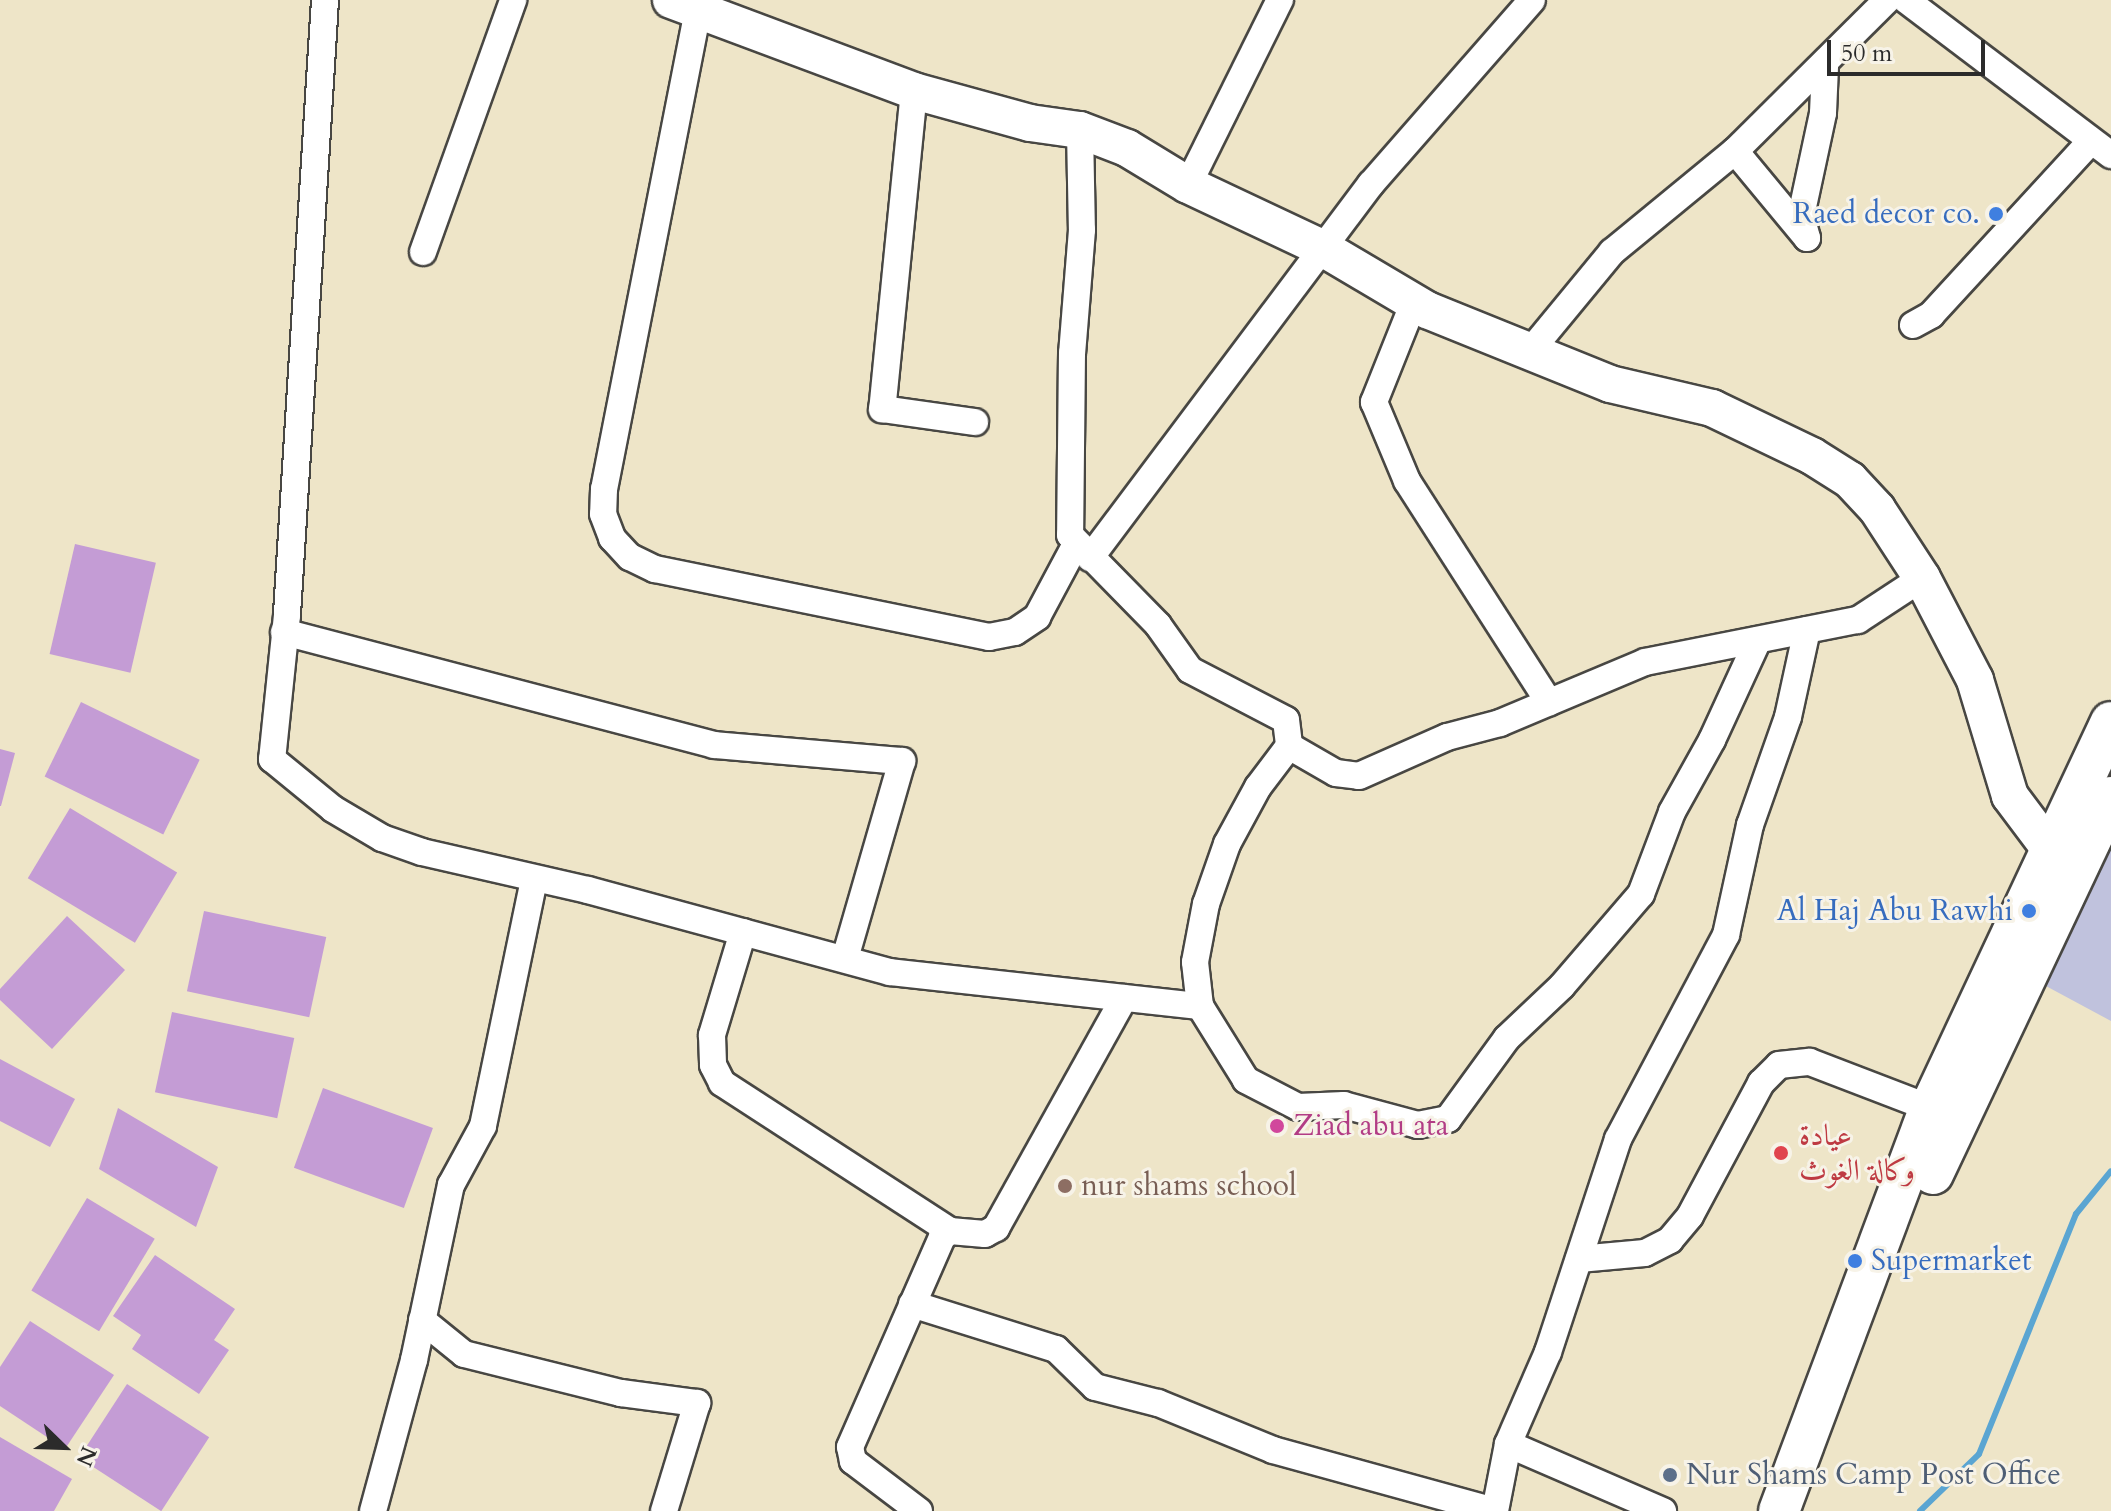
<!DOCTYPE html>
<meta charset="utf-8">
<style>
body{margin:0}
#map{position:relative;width:2111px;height:1511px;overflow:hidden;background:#eee5c8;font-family:Cardo,Amiri,serif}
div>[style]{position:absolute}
.industrial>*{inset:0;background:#c0c2dd}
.stream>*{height:6px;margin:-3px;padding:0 3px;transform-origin:3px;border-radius:3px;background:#5aa5d2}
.building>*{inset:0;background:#c49cd5;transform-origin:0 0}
.roads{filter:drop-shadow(2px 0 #484743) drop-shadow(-2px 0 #484743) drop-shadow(0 2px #484743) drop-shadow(0 -2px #484743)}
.street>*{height:26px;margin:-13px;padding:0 13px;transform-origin:13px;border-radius:13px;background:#fff}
.secondary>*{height:36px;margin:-18px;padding:0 18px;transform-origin:18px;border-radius:18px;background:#fff}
.primary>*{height:40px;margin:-20px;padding:0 20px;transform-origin:20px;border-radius:20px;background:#fff}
.dots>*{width:22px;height:22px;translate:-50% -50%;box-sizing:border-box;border:4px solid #f7f3e8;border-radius:50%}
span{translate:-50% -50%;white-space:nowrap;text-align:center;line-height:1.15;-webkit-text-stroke:6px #f7f3e8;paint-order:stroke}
.shop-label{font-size:30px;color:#366cbe}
.right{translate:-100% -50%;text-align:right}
.left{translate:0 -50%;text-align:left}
.hotel-label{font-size:30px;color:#b23c85}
.health-label{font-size:30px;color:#be3a42}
.education-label{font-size:30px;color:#785e54}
.service-label{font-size:30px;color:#4e5e75}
.north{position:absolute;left:24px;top:1407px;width:80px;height:80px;-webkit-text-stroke:6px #f7f3e8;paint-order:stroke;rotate:113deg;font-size:22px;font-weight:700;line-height:32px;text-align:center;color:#2b2b2b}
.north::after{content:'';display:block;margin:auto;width:28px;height:36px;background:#2b2b2b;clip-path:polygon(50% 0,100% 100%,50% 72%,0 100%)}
.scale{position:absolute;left:1827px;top:40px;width:158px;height:36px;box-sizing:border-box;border:4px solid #2b2b2b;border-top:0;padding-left:10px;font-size:24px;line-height:28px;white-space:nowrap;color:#2b2b2b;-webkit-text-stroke:6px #f7f3e8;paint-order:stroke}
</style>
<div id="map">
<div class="industrial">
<div style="clip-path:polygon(2111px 786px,2111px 1021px,2031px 978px)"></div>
</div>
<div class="stream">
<div style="left:1920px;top:1511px;width:82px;rotate:-44deg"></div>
<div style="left:1979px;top:1454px;width:259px;rotate:-68deg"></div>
<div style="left:2076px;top:1214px;width:55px;rotate:-50.9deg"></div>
</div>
<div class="building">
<div style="left:75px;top:544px;width:83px;height:113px;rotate:13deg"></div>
<div style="left:81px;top:702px;width:132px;height:83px;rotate:26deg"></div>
<div style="clip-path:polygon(0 749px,15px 753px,1px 806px,0 806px)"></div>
<div style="left:70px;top:808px;width:125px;height:82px;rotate:31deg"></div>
<div style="left:204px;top:911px;width:125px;height:82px;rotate:12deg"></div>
<div style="clip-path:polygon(67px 916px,125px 970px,52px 1049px,0 1000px,0 989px)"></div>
<div style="left:172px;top:1012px;width:125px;height:82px;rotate:12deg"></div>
<div style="clip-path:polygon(0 1059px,75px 1099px,50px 1147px,0 1121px)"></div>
<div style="left:323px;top:1088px;width:117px;height:85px;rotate:20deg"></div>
<div style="clip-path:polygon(118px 1108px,218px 1167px,196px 1227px,99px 1169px)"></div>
<div style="left:87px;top:1198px;width:79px;height:108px;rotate:31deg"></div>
<div style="clip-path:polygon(155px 1255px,235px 1309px,214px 1340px,229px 1350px,199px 1394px,132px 1349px,141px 1335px,113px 1316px)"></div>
<div style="clip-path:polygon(30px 1321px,114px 1375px,65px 1449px,0 1406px,0 1367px)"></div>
<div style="left:127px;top:1384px;width:98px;height:88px;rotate:33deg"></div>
<div style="clip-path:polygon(0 1437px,72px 1479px,54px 1511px,0 1511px)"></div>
</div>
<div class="roads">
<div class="street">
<div style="left:325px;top:0;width:616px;rotate:93.54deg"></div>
<div style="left:287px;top:615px;width:145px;rotate:95.9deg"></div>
<div style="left:272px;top:759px;width:79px;rotate:39.3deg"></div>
<div style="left:333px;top:809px;width:57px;rotate:30.6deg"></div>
<div style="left:382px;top:838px;width:42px;rotate:19.3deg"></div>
<div style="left:422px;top:852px;width:170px;rotate:12.9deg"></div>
<div style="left:588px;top:890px;width:313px;rotate:15.2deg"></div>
<div style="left:890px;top:972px;width:312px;rotate:6.3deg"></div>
<div style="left:700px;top:0;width:498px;rotate:101.1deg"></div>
<div style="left:604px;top:489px;width:25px;rotate:92deg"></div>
<div style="left:603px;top:514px;width:26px;rotate:69deg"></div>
<div style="left:612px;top:538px;width:26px;rotate:47deg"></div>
<div style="left:630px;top:557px;width:28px;rotate:26deg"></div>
<div style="left:655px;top:569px;width:341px;rotate:11.5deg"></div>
<div style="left:989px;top:637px;width:26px;rotate:-11deg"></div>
<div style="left:1015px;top:632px;width:27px;rotate:-34deg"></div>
<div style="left:1037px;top:617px;width:83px;rotate:-61.9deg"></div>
<div style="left:1906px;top:0;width:257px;rotate:37.1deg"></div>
<div style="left:914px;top:91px;width:320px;rotate:95.7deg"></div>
<div style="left:882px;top:409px;width:94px;rotate:8deg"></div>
<div style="left:1080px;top:130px;width:100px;rotate:88.9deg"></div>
<div style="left:1082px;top:230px;width:123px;rotate:94.6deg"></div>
<div style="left:1072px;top:353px;width:182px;rotate:90.6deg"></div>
<div style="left:1070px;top:535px;width:126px;rotate:45.6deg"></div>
<div style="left:1158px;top:625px;width:55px;rotate:54.6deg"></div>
<div style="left:1190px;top:670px;width:108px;rotate:27.5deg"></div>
<div style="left:1286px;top:720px;width:26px;rotate:83deg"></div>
<div style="left:1735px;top:151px;width:113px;rotate:50.4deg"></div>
<div style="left:1807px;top:238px;width:23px;rotate:-105deg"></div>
<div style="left:1801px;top:216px;width:105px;rotate:-77.9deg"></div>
<div style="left:1823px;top:113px;width:46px;rotate:-87.5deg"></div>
<div style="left:1188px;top:185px;width:207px;rotate:-63.6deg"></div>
<div style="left:423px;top:252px;width:268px;rotate:-70.3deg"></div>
<div style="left:1414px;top:302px;width:108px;rotate:111.8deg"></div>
<div style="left:1374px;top:402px;width:86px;rotate:67.3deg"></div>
<div style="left:1407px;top:481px;width:263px;rotate:57.3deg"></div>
<div style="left:1913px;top:325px;width:21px;rotate:-29deg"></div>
<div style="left:1931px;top:315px;width:236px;rotate:-47.4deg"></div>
<div style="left:1532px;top:349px;width:126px;rotate:-50.5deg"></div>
<div style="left:1612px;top:252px;width:159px;rotate:-39.4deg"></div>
<div style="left:1735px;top:151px;width:214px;rotate:-44.8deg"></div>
<div style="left:1090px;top:558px;width:468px;rotate:-53.1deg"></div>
<div style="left:1371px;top:184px;width:244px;rotate:-48.8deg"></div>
<div style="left:284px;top:632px;width:445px;rotate:14.7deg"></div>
<div style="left:714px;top:745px;width:189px;rotate:4.9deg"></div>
<div style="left:902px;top:761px;width:206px;rotate:106.1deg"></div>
<div style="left:1758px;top:640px;width:110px;rotate:114.7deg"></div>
<div style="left:1712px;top:740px;width:82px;rotate:119.1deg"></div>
<div style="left:1672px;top:812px;width:88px;rotate:110.7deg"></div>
<div style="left:1641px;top:894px;width:121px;rotate:130.7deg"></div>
<div style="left:1562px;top:986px;width:76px;rotate:136.6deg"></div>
<div style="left:1507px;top:1038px;width:100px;rotate:126.1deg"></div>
<div style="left:1448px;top:1119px;width:31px;rotate:169deg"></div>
<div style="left:1418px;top:1125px;width:77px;rotate:-164.9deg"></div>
<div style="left:1344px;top:1105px;width:46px;rotate:177.5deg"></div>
<div style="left:1298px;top:1107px;width:59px;rotate:-152.6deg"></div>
<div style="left:1246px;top:1080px;width:87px;rotate:-121.9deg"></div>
<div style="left:1200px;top:1006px;width:44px;rotate:-96.5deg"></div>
<div style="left:1195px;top:962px;width:59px;rotate:-79.3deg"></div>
<div style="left:1206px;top:904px;width:64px;rotate:-70.7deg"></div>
<div style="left:1227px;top:844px;width:65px;rotate:-61.5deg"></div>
<div style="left:1258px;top:787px;width:51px;rotate:-52.9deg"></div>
<div style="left:1289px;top:746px;width:54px;rotate:29.9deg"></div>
<div style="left:1336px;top:773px;width:23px;rotate:7deg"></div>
<div style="left:1359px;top:776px;width:96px;rotate:-23.9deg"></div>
<div style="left:1447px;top:737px;width:55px;rotate:-14.8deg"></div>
<div style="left:1500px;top:723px;width:157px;rotate:-22.8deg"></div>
<div style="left:1645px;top:662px;width:217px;rotate:-11.2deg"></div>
<div style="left:1858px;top:620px;width:77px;rotate:-33.3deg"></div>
<div style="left:743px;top:932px;width:108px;rotate:106.8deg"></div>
<div style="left:712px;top:1035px;width:30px;rotate:88deg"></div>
<div style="left:713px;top:1065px;width:20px;rotate:63deg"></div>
<div style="left:722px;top:1083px;width:272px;rotate:33deg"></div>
<div style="left:1579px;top:1259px;width:66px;rotate:-5.2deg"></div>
<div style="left:1645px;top:1253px;width:28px;rotate:-27deg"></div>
<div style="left:1670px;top:1240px;width:31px;rotate:-50deg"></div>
<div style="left:1690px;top:1216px;width:151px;rotate:-61.9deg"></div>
<div style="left:1761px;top:1083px;width:25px;rotate:-45deg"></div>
<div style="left:1779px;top:1065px;width:31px;rotate:-6deg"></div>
<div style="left:1810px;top:1062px;width:129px;rotate:21deg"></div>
<div style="left:912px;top:1304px;width:151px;rotate:17.4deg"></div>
<div style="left:1056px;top:1349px;width:54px;rotate:44.3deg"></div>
<div style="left:1095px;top:1387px;width:65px;rotate:14.3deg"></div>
<div style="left:1158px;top:1403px;width:124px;rotate:22.2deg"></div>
<div style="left:1273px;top:1450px;width:229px;rotate:15.4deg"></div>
<div style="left:422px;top:1320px;width:54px;rotate:39deg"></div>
<div style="left:464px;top:1354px;width:162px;rotate:14deg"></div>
<div style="left:621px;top:1393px;width:77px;rotate:7.5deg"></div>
<div style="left:697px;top:1403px;width:113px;rotate:107deg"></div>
<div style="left:1508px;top:1444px;width:169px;rotate:23.4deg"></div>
<div style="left:373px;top:1511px;width:156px;rotate:-74.8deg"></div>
<div style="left:414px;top:1360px;width:179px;rotate:-78.1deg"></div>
<div style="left:451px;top:1185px;width:67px;rotate:-61.5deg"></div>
<div style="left:483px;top:1126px;width:251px;rotate:-78.3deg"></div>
<div style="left:919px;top:1511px;width:83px;rotate:-142.9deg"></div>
<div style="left:853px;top:1461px;width:14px;rotate:-102deg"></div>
<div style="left:850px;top:1447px;width:229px;rotate:-66.3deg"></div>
<div style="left:942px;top:1237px;width:10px;rotate:-37deg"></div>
<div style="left:950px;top:1231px;width:35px;rotate:5deg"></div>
<div style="left:985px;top:1234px;width:13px;rotate:-29deg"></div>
<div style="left:996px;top:1228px;width:263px;rotate:-60.9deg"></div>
<div style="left:1495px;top:1511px;width:68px;rotate:-79deg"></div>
<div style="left:1508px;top:1444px;width:100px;rotate:-66.5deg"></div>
<div style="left:1548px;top:1352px;width:224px;rotate:-71.8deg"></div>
<div style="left:1618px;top:1139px;width:231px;rotate:-62.1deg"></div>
<div style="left:1726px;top:935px;width:113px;rotate:-77.7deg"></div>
<div style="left:1750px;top:825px;width:114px;rotate:-70.6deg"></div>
<div style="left:1788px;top:717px;width:89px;rotate:-77.7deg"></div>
</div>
<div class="secondary">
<div style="left:671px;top:0;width:259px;rotate:20.5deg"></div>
<div style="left:914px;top:91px;width:120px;rotate:15.4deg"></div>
<div style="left:1030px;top:123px;width:50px;rotate:8deg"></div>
<div style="left:1080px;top:130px;width:50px;rotate:21deg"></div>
<div style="left:1127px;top:148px;width:71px;rotate:31.2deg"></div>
<div style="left:1188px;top:185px;width:150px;rotate:25.2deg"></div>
<div style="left:1324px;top:249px;width:120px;rotate:30.6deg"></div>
<div style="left:1427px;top:310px;width:197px;rotate:22deg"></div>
<div style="left:1610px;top:384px;width:105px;rotate:13.2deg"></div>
<div style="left:1712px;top:408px;width:111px;rotate:25.6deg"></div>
<div style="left:1812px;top:456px;width:45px;rotate:32.3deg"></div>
<div style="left:1850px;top:480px;width:40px;rotate:47deg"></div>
<div style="left:1877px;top:509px;width:82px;rotate:56.9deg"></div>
<div style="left:1922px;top:578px;width:115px;rotate:62.5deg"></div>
<div style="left:1975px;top:680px;width:121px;rotate:73.2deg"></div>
<div style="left:2010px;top:796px;width:65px;rotate:53.1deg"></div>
</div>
<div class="primary">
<div style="left:1933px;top:1174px;width:417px;rotate:-64.7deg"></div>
<div style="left:1779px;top:1511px;width:430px;rotate:-69.5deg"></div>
<div style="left:1930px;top:1108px;width:426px;rotate:-64.9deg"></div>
</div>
</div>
<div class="dots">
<div style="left:1996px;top:214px;background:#3f7fe0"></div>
<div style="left:2029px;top:911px;background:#3f7fe0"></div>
<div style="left:1277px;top:1126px;background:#d1479c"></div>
<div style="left:1781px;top:1153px;background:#e0444e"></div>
<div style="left:1065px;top:1186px;background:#8d6e63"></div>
<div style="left:1855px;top:1261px;background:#3f7fe0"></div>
<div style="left:1670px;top:1475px;background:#5c6f8a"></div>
</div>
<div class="shop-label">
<span class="right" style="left:1980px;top:214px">Raed decor co.</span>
<span class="right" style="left:2013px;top:911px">Al Haj Abu Rawhi</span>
<span class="left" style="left:1871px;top:1261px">Supermarket</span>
</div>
<div class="hotel-label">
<span class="left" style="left:1293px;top:1126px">Ziad abu ata</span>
</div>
<div class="health-label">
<span class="left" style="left:1799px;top:1153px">عيادة<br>وكالة الغوث</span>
</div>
<div class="education-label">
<span class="left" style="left:1081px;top:1186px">nur shams school</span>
</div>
<div class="service-label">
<span class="left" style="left:1686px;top:1475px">Nur Shams Camp Post Office</span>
</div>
<div class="north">N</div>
<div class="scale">50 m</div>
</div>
